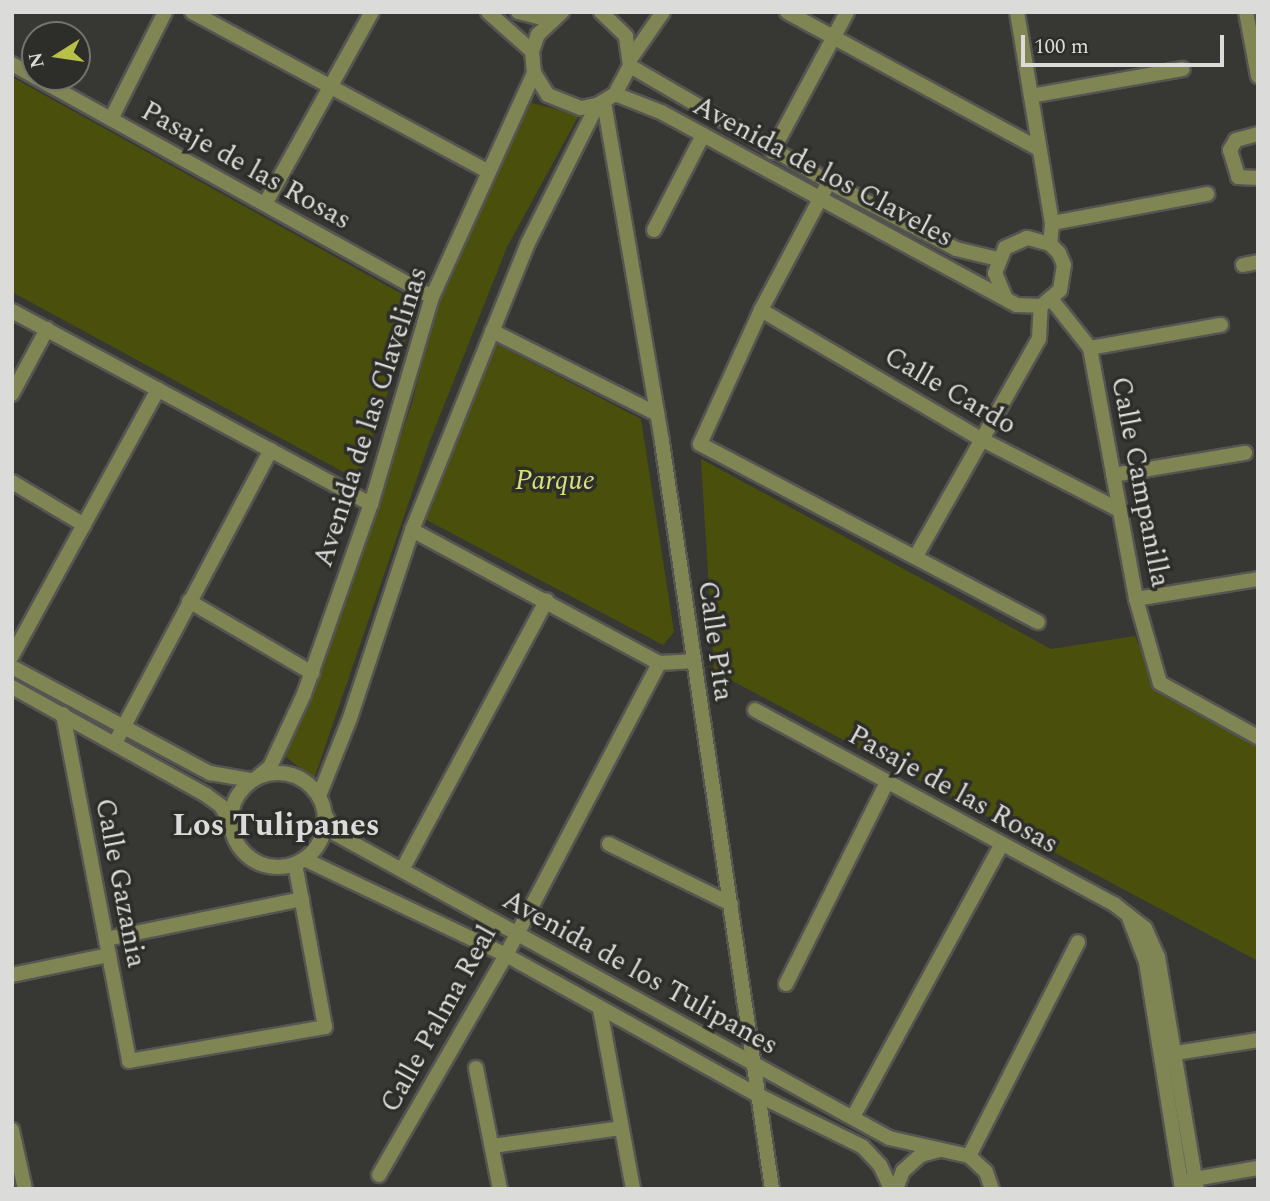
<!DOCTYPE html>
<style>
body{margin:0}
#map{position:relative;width:1270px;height:1201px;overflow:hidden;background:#373834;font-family:Spectral,serif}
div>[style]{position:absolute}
.green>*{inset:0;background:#4b4f0c}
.roads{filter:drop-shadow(2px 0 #555552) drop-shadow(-2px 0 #555552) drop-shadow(0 2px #555552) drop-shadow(0 -2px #555552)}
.minor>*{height:14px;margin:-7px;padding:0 7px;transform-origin:7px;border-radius:7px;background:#808554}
.minor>.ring{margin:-7px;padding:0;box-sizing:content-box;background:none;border:14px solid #808554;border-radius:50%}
span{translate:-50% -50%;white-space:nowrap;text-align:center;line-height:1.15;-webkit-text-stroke:7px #2d2e2a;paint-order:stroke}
.street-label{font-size:28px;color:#dbdbd9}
.park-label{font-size:28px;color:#d8e17e;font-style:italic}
.quarter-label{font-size:32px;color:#dbdbd9;font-weight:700}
.frame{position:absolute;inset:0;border:14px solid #dbdbd9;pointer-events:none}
.north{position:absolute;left:21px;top:21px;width:70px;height:70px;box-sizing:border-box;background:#2d2e2a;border:2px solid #737370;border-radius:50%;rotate:258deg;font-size:19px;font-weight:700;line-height:28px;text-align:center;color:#dbdbd9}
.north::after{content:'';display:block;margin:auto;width:24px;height:32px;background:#b8c147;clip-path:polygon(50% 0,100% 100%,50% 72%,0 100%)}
.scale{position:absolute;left:1021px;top:35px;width:203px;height:32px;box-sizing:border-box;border:4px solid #dbdbd9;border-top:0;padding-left:9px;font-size:21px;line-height:24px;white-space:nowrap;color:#dbdbd9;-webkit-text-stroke:5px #2d2e2a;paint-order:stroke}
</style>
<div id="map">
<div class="green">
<div style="clip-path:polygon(12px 77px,418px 303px,358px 480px,12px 292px)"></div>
<div style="clip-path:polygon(528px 102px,579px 115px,507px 247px,429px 443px,314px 779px,286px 757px,279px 759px,318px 674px,379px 501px,412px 403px,440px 292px)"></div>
<div style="clip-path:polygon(489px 340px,641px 419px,674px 632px,663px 645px,421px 517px)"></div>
<div style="clip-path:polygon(701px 459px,1051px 649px,1135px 636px,1161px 695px,1258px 743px,1258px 961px,714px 671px)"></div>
</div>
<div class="roads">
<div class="minor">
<div style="left:192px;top:12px;width:335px;rotate:28.3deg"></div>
<div style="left:488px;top:12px;width:59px;rotate:41.6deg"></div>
<div style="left:518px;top:12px;width:32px;rotate:14deg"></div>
<div style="left:562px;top:12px;width:33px;rotate:137deg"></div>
<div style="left:538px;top:34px;width:18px;rotate:109deg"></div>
<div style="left:532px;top:51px;width:22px;rotate:85deg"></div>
<div style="left:534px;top:73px;width:26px;rotate:58deg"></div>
<div style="left:548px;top:95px;width:35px;rotate:22deg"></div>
<div style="left:581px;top:108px;width:16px;rotate:-11deg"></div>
<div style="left:597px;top:105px;width:21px;rotate:-31deg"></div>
<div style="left:615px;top:94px;width:32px;rotate:-62deg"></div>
<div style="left:630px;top:66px;width:30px;rotate:-98deg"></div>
<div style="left:626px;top:36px;width:35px;rotate:-136deg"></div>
<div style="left:787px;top:12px;width:285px;rotate:28.5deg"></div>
<div style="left:1017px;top:12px;width:214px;rotate:80.6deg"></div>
<div style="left:1052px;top:223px;width:21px;rotate:95deg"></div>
<div style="left:1246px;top:12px;width:65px;rotate:79.4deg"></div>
<div style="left:631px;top:58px;width:56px;rotate:-55.2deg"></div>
<div style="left:12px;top:64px;width:26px;rotate:29deg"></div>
<div style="left:630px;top:66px;width:230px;rotate:30.2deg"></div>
<div style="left:829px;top:182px;width:144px;rotate:27.8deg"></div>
<div style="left:956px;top:249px;width:43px;rotate:13.4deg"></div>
<div style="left:35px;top:77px;width:454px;rotate:29deg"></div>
<div style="left:615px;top:94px;width:49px;rotate:21.4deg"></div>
<div style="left:661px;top:112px;width:404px;rotate:28.5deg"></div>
<div style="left:1016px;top:305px;width:25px;rotate:2deg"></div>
<div style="left:1041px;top:306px;width:25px;rotate:-40deg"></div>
<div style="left:1060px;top:290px;width:25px;rotate:-81deg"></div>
<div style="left:1064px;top:265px;width:13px;rotate:-113deg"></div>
<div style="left:1059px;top:253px;width:13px;rotate:-135deg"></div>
<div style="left:1050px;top:244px;width:24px;rotate:-165deg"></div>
<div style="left:1027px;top:238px;width:24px;rotate:156deg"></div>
<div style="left:1005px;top:248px;width:27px;rotate:112deg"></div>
<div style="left:995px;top:273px;width:26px;rotate:67deg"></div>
<div style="left:1031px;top:96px;width:154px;rotate:-10.1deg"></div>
<div style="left:604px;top:102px;width:345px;rotate:80.3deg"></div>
<div style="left:662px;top:442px;width:755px;rotate:81.62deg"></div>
<div style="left:111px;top:119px;width:120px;rotate:-63.2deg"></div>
<div style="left:1258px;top:134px;width:23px;rotate:165deg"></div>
<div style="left:1236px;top:140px;width:12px;rotate:121deg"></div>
<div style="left:1230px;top:150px;width:28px;rotate:73deg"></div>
<div style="left:1238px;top:177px;width:20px;rotate:3deg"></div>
<div style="left:772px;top:152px;width:159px;rotate:-61.8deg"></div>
<div style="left:829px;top:182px;width:145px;rotate:118deg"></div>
<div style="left:761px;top:310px;width:147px;rotate:114.5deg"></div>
<div style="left:700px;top:444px;width:382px;rotate:27.8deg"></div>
<div style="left:265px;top:204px;width:220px;rotate:-60.9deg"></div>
<div style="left:1052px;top:223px;width:158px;rotate:-10.6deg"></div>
<div style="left:654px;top:230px;width:107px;rotate:-62.7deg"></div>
<div style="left:1243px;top:265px;width:15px;rotate:-11deg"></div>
<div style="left:1052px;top:300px;width:61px;rotate:51.6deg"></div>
<div style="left:1090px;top:348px;width:255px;rotate:79.6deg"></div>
<div style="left:1136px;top:599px;width:87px;rotate:74.1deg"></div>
<div style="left:1160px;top:683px;width:112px;rotate:28.9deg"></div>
<div style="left:761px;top:310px;width:257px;rotate:30.4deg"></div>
<div style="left:983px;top:440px;width:151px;rotate:27.2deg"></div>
<div style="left:12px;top:311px;width:408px;rotate:28.3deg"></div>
<div style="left:492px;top:331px;width:185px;rotate:26.7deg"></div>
<div style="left:1090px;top:348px;width:133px;rotate:-10deg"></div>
<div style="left:12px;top:394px;width:74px;rotate:-61.7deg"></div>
<div style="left:1113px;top:475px;width:134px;rotate:-9.5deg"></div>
<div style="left:12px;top:482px;width:84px;rotate:30.8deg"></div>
<div style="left:412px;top:530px;width:281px;rotate:28.3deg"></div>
<div style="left:659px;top:663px;width:34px;rotate:-3deg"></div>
<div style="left:916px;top:556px;width:249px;rotate:-60.5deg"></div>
<div style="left:1039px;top:339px;width:33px;rotate:-87deg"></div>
<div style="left:1136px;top:599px;width:124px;rotate:-9.3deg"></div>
<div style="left:189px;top:601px;width:143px;rotate:30.3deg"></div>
<div style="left:12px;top:656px;width:304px;rotate:-61.3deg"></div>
<div style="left:12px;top:667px;width:225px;rotate:28.2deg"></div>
<div style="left:210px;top:773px;width:42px;rotate:9.7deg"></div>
<div style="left:12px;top:687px;width:222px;rotate:29.1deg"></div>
<div style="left:206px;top:795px;width:19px;rotate:36deg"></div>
<div style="left:221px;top:806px;width:20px;rotate:60deg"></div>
<div style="left:755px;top:710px;width:408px;rotate:28.4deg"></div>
<div style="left:1114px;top:904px;width:39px;rotate:38deg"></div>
<div style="left:1145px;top:928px;width:32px;rotate:66deg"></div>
<div style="left:1158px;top:957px;width:235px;rotate:80.5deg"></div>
<div style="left:63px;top:714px;width:353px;rotate:79.2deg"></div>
<div style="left:129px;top:1061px;width:199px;rotate:-9.8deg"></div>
<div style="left:325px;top:1027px;width:166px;rotate:-100.4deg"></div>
<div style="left:115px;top:743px;width:332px;rotate:-62deg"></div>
<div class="ring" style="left:231px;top:773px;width:80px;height:80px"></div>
<div style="left:259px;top:776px;width:14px;rotate:-39deg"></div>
<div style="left:270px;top:767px;width:81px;rotate:-65deg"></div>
<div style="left:304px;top:694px;width:201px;rotate:-70.6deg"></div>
<div style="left:371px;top:504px;width:216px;rotate:-73.6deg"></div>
<div style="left:432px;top:297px;width:246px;rotate:-65.5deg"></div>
<div style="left:319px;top:796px;width:84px;rotate:-68.3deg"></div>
<div style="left:350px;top:718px;width:198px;rotate:-71.7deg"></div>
<div style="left:412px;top:530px;width:310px;rotate:-68deg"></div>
<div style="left:528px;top:243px;width:154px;rotate:-63.4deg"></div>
<div style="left:325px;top:815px;width:22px;rotate:60deg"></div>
<div style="left:336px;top:834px;width:631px;rotate:28.8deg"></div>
<div style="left:889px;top:1138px;width:82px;rotate:12.7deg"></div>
<div style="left:969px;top:1156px;width:23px;rotate:43deg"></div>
<div style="left:986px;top:1172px;width:18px;rotate:71deg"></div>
<div style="left:609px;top:844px;width:136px;rotate:26.2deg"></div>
<div style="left:304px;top:859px;width:224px;rotate:25.4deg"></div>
<div style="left:506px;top:955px;width:288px;rotate:29.1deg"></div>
<div style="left:758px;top:1095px;width:117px;rotate:26.3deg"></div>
<div style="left:863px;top:1147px;width:25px;rotate:47deg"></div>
<div style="left:880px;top:1165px;width:26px;rotate:65deg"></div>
<div style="left:402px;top:870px;width:306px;rotate:-61.8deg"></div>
<div style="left:1128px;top:915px;width:50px;rotate:69deg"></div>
<div style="left:1146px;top:962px;width:230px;rotate:81deg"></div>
<div style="left:106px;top:939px;width:200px;rotate:-11.5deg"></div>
<div style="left:12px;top:975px;width:99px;rotate:-11.7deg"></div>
<div style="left:786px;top:984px;width:226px;rotate:-63.4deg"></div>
<div style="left:600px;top:1009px;width:183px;rotate:79.6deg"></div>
<div style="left:1169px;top:1054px;width:90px;rotate:-8.9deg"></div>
<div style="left:476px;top:1068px;width:123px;rotate:78.8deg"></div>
<div style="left:853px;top:1117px;width:309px;rotate:-61.4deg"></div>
<div style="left:12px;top:1130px;width:60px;rotate:77.6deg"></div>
<div style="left:492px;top:1146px;width:130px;rotate:-7.9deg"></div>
<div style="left:969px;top:1156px;width:240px;rotate:-63deg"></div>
<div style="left:379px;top:1175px;width:254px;rotate:-60deg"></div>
<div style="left:506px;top:955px;width:330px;rotate:-62.3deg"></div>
<div style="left:1189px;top:1180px;width:70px;rotate:-9.9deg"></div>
<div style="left:896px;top:1189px;width:19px;rotate:-69deg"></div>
<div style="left:903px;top:1171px;width:24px;rotate:-42deg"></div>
<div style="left:921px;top:1155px;width:20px;rotate:-15deg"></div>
</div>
</div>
<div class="street-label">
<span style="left:246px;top:166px;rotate:29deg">Pasaje de las Rosas</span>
<span style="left:823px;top:172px;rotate:28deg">Avenida de los Claveles</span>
<span style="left:950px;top:391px;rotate:30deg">Calle Cardo</span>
<span style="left:371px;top:417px;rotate:-72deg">Avenida de las Clavelinas</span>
<span style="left:1140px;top:482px;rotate:79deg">Calle Campanilla</span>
<span style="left:715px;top:641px;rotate:82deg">Calle Pita</span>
<span style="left:953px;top:790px;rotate:29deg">Pasaje de las Rosas</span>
<span style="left:120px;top:883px;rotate:79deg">Calle Gazania</span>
<span style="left:640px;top:973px;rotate:29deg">Avenida de los Tulipanes</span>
<span style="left:439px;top:1019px;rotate:-61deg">Calle Palma Real</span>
</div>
<div class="park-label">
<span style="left:555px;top:481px">Parque</span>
</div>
<div class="quarter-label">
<span style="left:276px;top:826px">Los Tulipanes</span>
</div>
<div class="frame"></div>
<div class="north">N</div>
<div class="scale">100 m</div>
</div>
